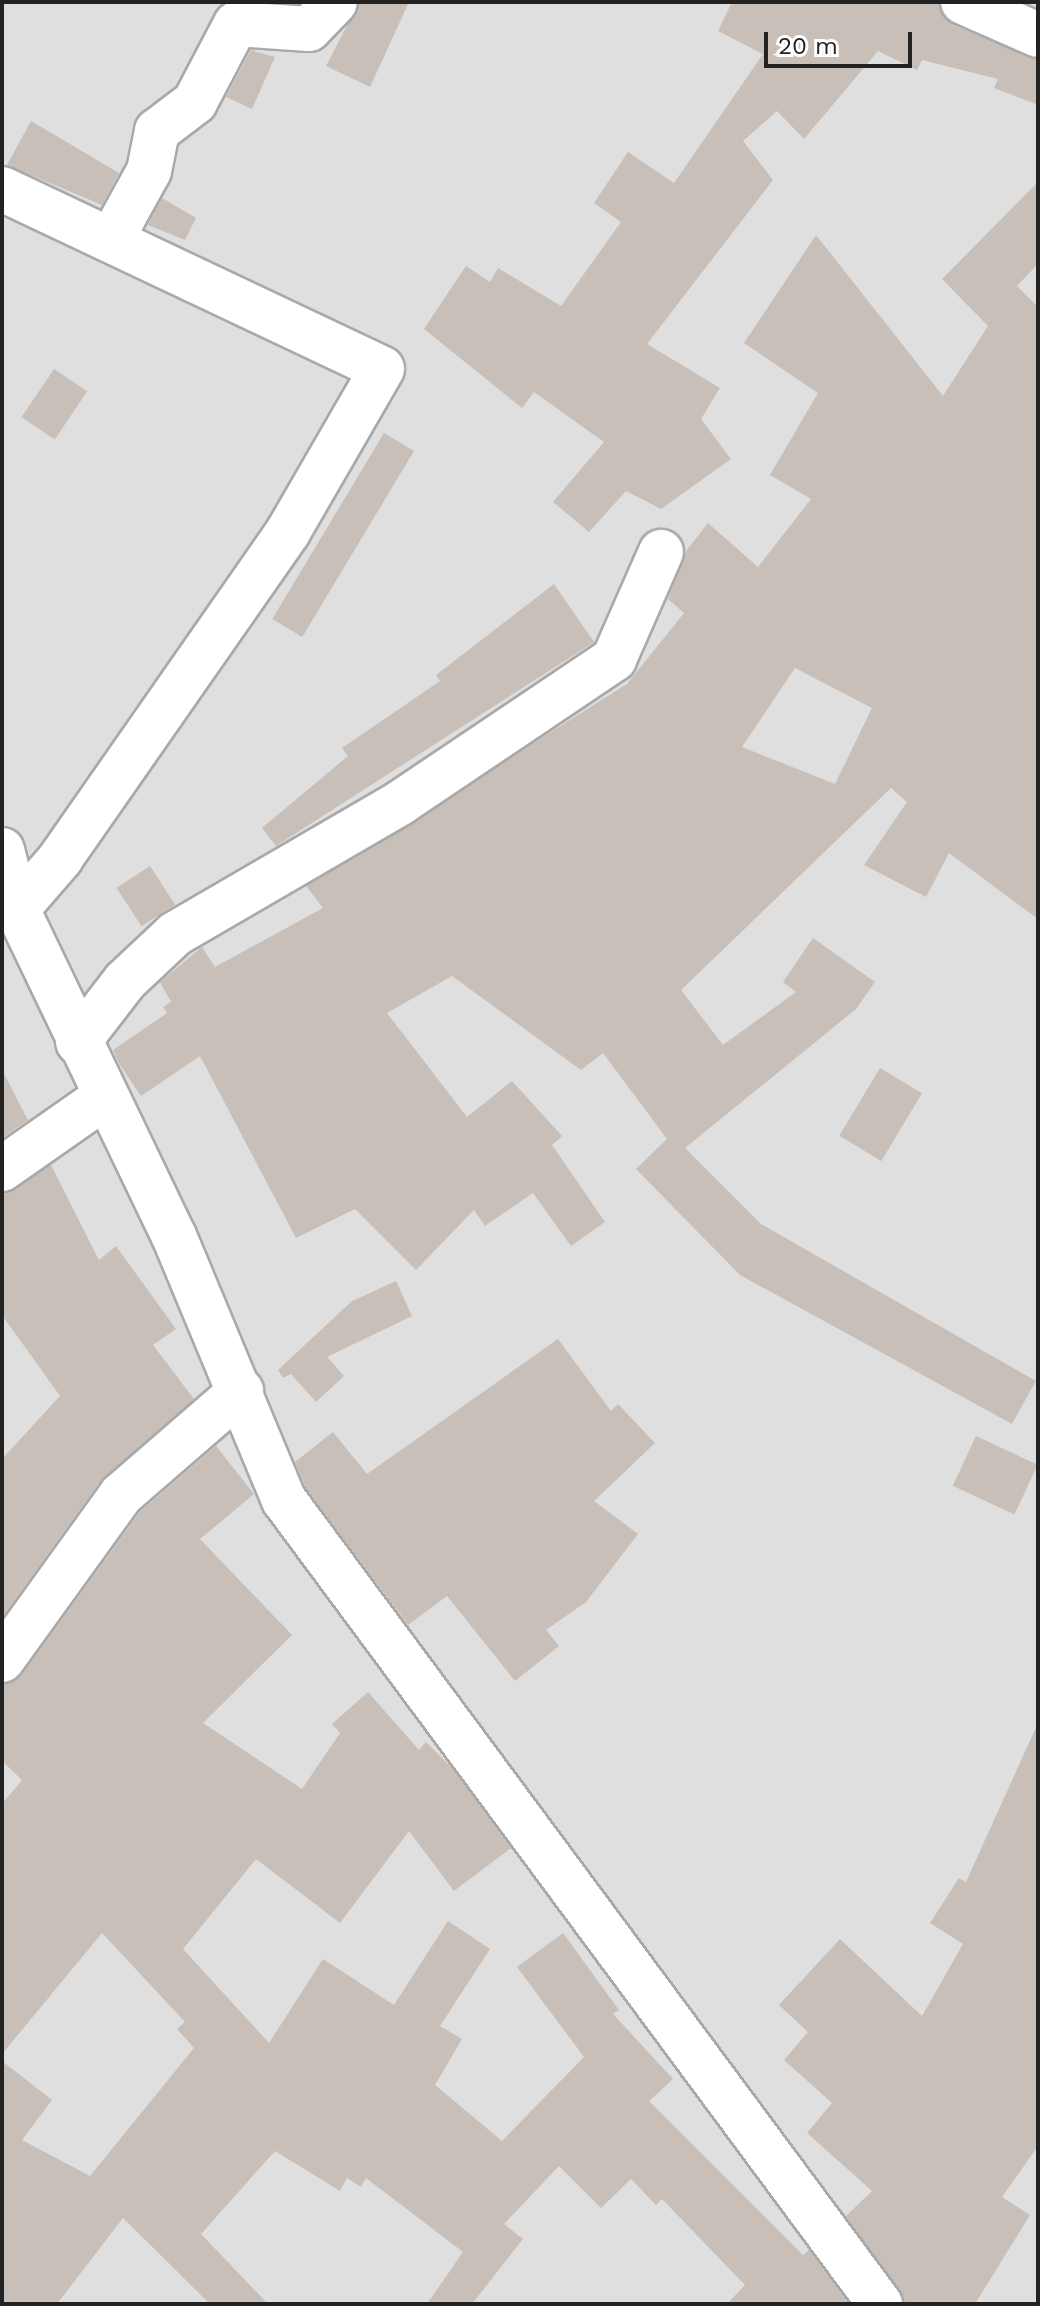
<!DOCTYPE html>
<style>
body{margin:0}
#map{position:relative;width:1040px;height:2306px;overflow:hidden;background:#f2efe9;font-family:"Work Sans",sans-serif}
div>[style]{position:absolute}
.residential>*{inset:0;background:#e0dfdf;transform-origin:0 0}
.building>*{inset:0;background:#c7bfb8;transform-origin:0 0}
.roads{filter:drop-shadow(2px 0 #a9a9a9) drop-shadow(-2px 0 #a9a9a9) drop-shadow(0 2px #a9a9a9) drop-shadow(0 -2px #a9a9a9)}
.street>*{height:44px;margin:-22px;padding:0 22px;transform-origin:22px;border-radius:22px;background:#fff}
span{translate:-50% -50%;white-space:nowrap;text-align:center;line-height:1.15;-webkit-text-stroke:6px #fff;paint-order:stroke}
.frame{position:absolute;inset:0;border:4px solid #222;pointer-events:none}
.scale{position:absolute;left:764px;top:32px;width:148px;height:36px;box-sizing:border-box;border:4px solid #222;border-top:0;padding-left:10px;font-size:24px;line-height:28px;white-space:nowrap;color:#222;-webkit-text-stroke:6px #fff;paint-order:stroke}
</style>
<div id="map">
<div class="residential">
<div style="left:2px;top:2px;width:1036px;height:2302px"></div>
</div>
<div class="building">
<div style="clip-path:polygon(359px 2px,409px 2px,370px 87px,326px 66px)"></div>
<div style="clip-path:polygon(732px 2px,938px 2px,953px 25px,1038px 60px,1038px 105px,994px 88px,998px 79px,922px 60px,917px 70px,878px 51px,804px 139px,777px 111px,743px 141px,773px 180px,647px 344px,720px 388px,701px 419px,731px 459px,661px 509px,626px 491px,589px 532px,553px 502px,604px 442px,534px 392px,522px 408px,424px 329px,466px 266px,490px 282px,498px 268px,561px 306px,621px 222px,594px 203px,628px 152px,674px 183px,763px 54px,718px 31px)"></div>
<div style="clip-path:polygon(251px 50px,275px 57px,252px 109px,226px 97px)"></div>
<div style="clip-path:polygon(31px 121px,119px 173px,102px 205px,7px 165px)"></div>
<div style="clip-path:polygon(evenodd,1038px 182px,1038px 264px,1017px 286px,1038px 307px,1038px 919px,949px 853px,926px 897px,864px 865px,907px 802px,891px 788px,681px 990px,723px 1045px,796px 992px,783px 982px,813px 938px,875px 982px,856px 1009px,685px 1148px,761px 1224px,1036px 1381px,1012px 1424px,740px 1275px,636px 1169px,667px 1139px,603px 1053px,581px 1070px,452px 976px,387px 1013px,467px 1117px,512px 1081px,562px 1136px,552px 1145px,605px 1222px,571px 1246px,533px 1193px,485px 1226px,474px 1210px,416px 1270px,355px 1209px,296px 1238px,200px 1056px,141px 1096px,120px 1065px,113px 1050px,167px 1013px,163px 1007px,171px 1002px,160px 982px,202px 947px,215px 967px,323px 908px,306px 886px,627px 684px,684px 613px,668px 599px,686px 551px,708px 523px,758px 567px,811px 499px,770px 475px,818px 393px,744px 343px,816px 235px,943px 396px,988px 326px,942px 279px,1038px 182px,795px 668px,872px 708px,835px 784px,742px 747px,795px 668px)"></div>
<div style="clip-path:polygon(162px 198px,196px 218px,185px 240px,148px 225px)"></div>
<div style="left:54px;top:369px;width:40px;height:58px;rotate:34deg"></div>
<div style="left:384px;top:433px;width:35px;height:217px;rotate:31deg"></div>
<div style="clip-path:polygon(554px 584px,594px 642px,276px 846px,262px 828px,348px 756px,342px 748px,440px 681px,436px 675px)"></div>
<div style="left:150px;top:866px;width:46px;height:40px;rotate:57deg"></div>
<div style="left:880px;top:1068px;width:49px;height:79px;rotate:31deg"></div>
<div style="clip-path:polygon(2px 1070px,28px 1120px,2px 1138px)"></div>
<div style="clip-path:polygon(51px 1165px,99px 1260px,116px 1246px,176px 1329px,153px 1345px,194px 1399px,101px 1480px,2px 1617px,2px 1459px,60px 1396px,2px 1315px,2px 1194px)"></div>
<div style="clip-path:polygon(396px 1281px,412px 1316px,327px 1357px,344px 1376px,316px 1402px,291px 1374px,283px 1378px,278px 1370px,352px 1301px)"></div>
<div style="clip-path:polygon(558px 1339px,611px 1411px,618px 1404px,655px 1443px,594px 1501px,638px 1534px,586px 1602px,546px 1630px,559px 1646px,515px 1681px,447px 1596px,408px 1625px,306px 1488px,295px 1462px,333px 1432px,367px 1474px)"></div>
<div style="left:976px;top:1436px;width:68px;height:55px;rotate:25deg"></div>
<div style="clip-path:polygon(216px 1446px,254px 1494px,200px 1539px,292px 1635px,203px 1723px,302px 1789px,340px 1733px,332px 1724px,368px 1692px,419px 1750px,426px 1742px,452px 1768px,511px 1848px,454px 1891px,409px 1831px,340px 1923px,256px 1859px,183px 1949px,269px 2043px,323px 1959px,394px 2005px,448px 1921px,490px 1949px,440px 2026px,462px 2039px,435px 2085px,502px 2141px,584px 2057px,517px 1967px,563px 1933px,619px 2010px,613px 2014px,673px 2079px,649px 2101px,803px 2255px,809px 2250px,849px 2304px,727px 2304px,745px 2285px,662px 2199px,656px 2205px,631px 2179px,601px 2208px,559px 2166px,504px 2224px,523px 2239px,472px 2304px,427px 2304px,463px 2252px,366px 2178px,361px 2187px,347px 2178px,340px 2191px,275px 2151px,201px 2234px,268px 2304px,210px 2304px,123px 2218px,57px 2304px,2px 2304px,2px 2061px,52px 2100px,22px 2140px,90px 2176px,194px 2048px,177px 2029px,185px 2022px,102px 1933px,2px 2054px,2px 1804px,22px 1780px,2px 1761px,2px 1685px,22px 1675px,140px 1512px)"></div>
<div style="clip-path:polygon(1038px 1723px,1038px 2146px,1002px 2197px,1030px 2215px,975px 2304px,905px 2304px,846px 2216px,872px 2191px,807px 2133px,832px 2103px,784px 2060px,808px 2032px,779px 2005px,840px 1939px,922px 2016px,963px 1944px,930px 1923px,959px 1878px,966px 1882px)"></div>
</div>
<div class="roads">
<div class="street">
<div style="left:963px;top:2px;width:82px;rotate:23.7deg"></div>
<div style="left:2px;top:189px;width:420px;rotate:25.3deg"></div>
<div style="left:382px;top:369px;width:188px;rotate:120deg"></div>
<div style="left:288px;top:532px;width:397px;rotate:124.9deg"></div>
<div style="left:61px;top:858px;width:67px;rotate:130.8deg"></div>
<div style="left:111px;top:240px;width:79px;rotate:-61.2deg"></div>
<div style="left:149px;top:171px;width:41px;rotate:-78.7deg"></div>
<div style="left:157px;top:131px;width:48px;rotate:-37.3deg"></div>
<div style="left:195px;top:102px;width:88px;rotate:-62.3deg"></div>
<div style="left:236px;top:24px;width:73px;rotate:3.9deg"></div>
<div style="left:309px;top:29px;width:37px;rotate:-46deg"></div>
<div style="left:2px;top:850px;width:61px;rotate:75.7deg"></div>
<div style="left:17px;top:909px;width:363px;rotate:64.4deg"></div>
<div style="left:174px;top:1236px;width:286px;rotate:67.4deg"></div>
<div style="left:284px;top:1500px;width:1001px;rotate:53.45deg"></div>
<div style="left:78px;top:1042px;width:77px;rotate:-52.4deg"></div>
<div style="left:125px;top:981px;width:69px;rotate:-43.2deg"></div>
<div style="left:175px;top:934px;width:260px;rotate:-30.2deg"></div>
<div style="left:400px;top:803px;width:258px;rotate:-33.9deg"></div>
<div style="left:614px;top:659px;width:117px;rotate:-66.3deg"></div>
<div style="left:2px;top:1169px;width:126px;rotate:-35deg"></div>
<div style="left:2px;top:1660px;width:203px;rotate:-54.2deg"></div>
<div style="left:121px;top:1495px;width:159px;rotate:-40.9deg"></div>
</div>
</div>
<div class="frame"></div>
<div class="scale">20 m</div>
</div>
